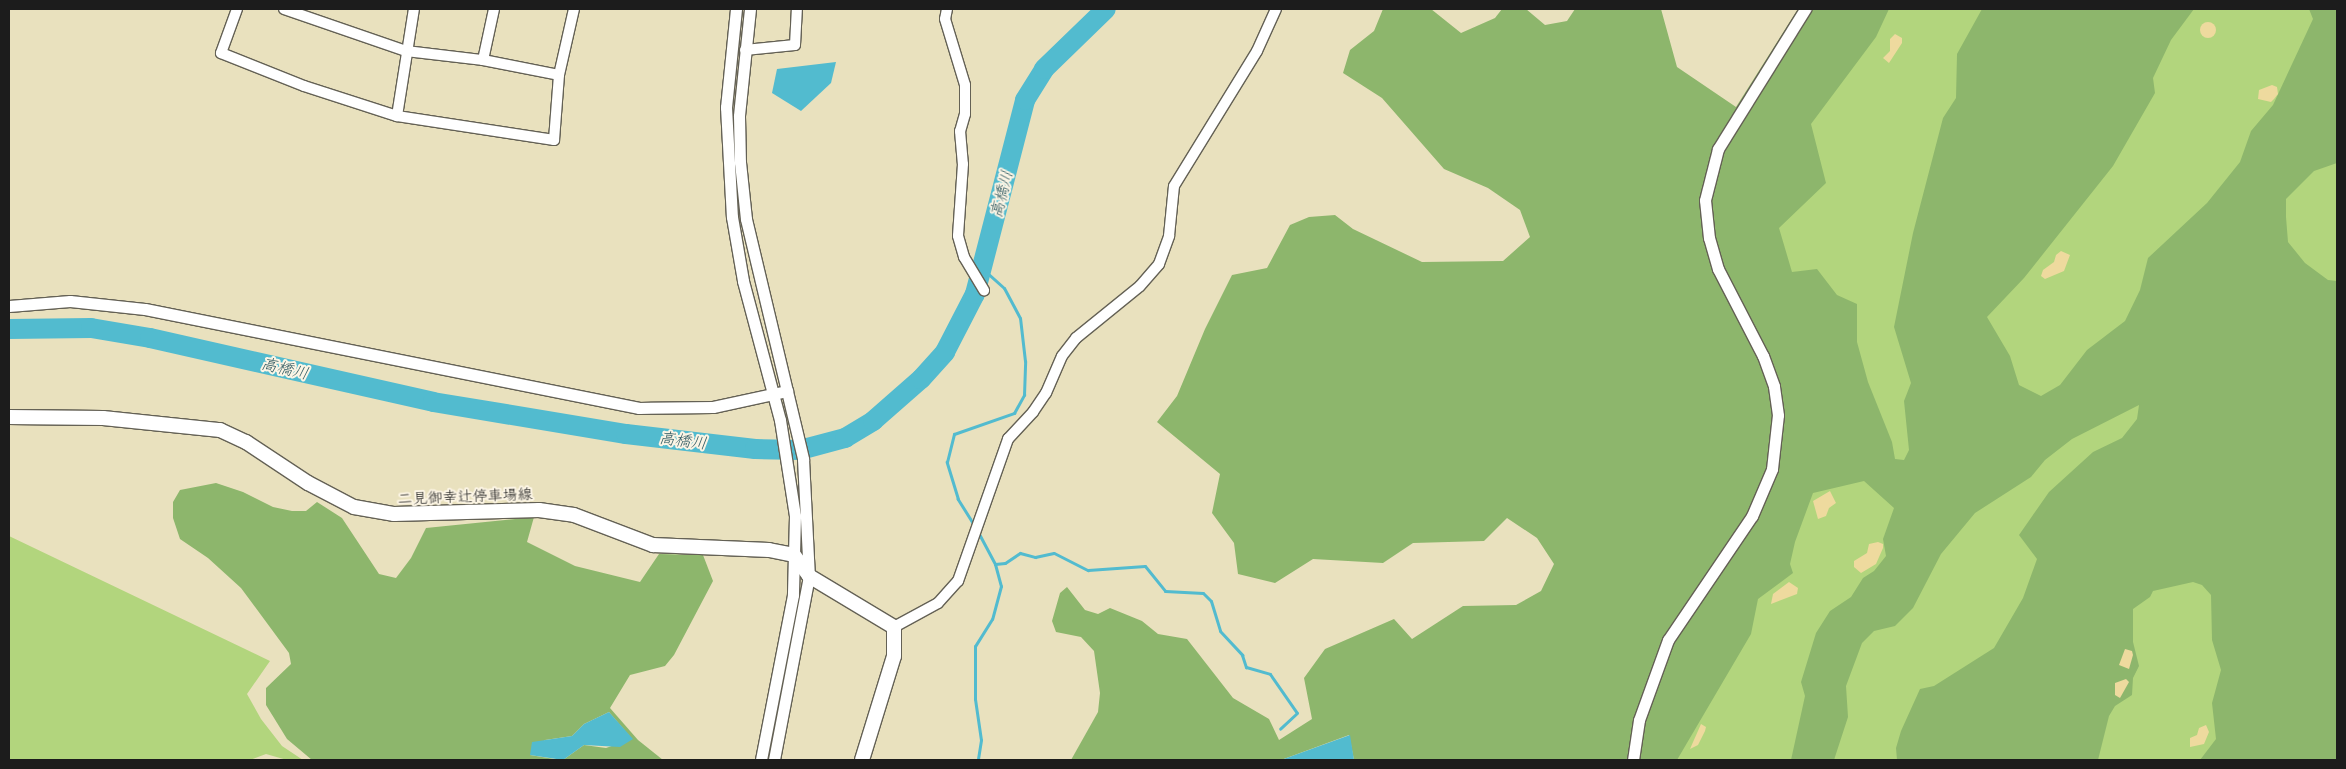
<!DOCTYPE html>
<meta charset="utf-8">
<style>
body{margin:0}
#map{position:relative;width:2346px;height:769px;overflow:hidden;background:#e9e1be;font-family:Mali,"Klee One",sans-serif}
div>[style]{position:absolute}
.green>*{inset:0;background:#b2d57d}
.forest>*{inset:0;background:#8db66c}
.sand>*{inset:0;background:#eeda9e}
.round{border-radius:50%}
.water>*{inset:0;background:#52bbcf}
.stream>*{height:3px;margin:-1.5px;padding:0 1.5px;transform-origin:1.5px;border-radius:1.5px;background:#52bbcf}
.river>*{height:20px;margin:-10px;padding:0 10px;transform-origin:10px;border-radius:10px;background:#52bbcf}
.roads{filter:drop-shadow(1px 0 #646155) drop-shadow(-1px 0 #646155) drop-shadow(0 1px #646155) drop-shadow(0 -1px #646155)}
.minor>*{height:10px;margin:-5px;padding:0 5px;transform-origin:5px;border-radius:5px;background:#fff}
.tertiary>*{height:11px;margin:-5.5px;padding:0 5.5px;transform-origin:5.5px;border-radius:5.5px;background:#fff}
.secondary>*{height:14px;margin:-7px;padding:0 7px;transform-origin:7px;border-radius:7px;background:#fff}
span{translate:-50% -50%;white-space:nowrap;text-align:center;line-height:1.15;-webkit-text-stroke:4px #fcf5e5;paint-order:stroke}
.street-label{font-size:15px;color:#1c1c1c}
.water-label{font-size:16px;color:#325c64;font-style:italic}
.frame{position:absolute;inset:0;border:10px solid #1c1c1c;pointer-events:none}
</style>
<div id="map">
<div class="green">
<div style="clip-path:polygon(1813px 9px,2337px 9px,2337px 760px,1640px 760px,1732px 279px)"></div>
<div style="clip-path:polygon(9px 536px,270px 661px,247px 694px,261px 719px,282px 746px,303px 760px,287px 760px,266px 754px,250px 760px,9px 760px)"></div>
</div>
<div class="forest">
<div style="clip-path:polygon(1383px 9px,1431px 9px,1461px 33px,1495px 18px,1502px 9px,1526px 9px,1545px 25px,1567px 21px,1575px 9px,1661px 9px,1677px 67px,1736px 107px,1798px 9px,1889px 9px,1876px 37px,1811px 124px,1826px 183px,1779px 228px,1792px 272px,1817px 269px,1837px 295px,1857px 304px,1857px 342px,1868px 382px,1892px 442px,1895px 459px,1904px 460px,1909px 450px,1904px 401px,1911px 383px,1894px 327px,1913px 233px,1943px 118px,1956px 98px,1957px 54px,1982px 9px,2194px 9px,2171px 40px,2153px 78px,2155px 93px,2113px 166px,2024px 278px,1987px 317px,2010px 356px,2019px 385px,2041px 396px,2060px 385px,2087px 350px,2125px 321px,2140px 290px,2148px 258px,2207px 203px,2240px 162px,2251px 131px,2273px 105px,2313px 19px,2309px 9px,2337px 9px,2337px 163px,2314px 171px,2286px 199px,2286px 217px,2288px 242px,2305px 263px,2328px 280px,2337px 281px,2337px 760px,2200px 760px,2216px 739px,2212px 703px,2221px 670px,2212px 640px,2211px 595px,2202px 585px,2193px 582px,2153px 591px,2150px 597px,2133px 609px,2133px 642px,2139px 666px,2133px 678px,2132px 695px,2115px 706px,2109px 716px,2098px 760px,1897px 760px,1896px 748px,1901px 731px,1920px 689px,1934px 686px,1994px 648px,2023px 598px,2037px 559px,2019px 535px,2049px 492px,2093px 452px,2122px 438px,2137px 419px,2139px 405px,2072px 439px,2045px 460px,2031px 477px,1975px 513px,1941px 554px,1913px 608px,1895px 626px,1874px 631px,1862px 643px,1846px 686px,1848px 717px,1834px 760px,1791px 760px,1805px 696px,1801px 682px,1816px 633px,1830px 611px,1851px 597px,1863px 578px,1874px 571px,1886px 556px,1883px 539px,1894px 508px,1864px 481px,1813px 493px,1795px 542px,1790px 564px,1793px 573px,1758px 599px,1751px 634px,1677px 760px,1354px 760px,1349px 735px,1281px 760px,1071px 760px,1098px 712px,1100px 693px,1094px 651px,1081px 637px,1056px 632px,1052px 621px,1060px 593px,1067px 587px,1085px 610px,1098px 614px,1110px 608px,1142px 621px,1158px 634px,1187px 639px,1233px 698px,1269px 719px,1279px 740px,1312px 719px,1304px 678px,1325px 649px,1394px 619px,1412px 639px,1463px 606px,1516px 605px,1541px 591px,1554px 564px,1537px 538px,1507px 518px,1484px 541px,1413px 543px,1383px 563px,1313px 559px,1275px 583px,1238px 574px,1234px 543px,1212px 513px,1220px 474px,1157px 422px,1177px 396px,1205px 329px,1232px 275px,1267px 268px,1290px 225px,1309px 217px,1335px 215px,1353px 229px,1422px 262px,1503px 261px,1530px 237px,1520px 210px,1488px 188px,1444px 169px,1382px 98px,1343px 73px,1350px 50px,1374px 31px)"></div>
<div style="clip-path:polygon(216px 483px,243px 492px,273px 507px,292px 511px,306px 511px,317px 502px,342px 518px,379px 574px,396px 578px,411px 558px,426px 528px,534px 517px,527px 542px,575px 566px,640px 582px,659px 554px,703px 555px,713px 581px,674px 655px,665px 666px,630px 675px,610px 708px,638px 740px,663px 760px,563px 760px,584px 745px,606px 748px,632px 739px,609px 712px,584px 724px,572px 736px,545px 740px,530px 755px,560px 760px,312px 760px,287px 739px,266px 705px,266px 688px,291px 664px,289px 653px,241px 588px,208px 558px,180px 539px,173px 518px,173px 502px,180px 490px)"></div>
</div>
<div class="sand">
<div class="round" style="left:2200px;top:22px;width:16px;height:16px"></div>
<div style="clip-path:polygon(1895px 34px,1902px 38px,1902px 43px,1889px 63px,1883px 58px,1890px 51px,1890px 39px)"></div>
<div style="clip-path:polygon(2272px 85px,2277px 87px,2278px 94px,2274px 99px,2271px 102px,2258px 99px,2259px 90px)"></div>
<div style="clip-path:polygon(2061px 251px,2070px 255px,2064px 271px,2045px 279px,2041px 276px,2043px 270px,2054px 262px,2056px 255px)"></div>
<div style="clip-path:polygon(1830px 491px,1836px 503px,1829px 508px,1826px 516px,1818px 519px,1813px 501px)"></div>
<div style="clip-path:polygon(1878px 542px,1883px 544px,1883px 548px,1876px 564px,1861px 573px,1854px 567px,1854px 561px,1867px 553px,1869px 544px)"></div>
<div style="clip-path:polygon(1789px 582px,1798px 588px,1797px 594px,1771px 604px,1773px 594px)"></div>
<div style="clip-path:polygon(2125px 649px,2132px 651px,2133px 655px,2129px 669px,2119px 665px)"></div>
<div style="clip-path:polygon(2126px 679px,2129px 682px,2120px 698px,2115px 695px,2115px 683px)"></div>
<div style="clip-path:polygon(1701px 724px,1706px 727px,1705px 731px,1698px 745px,1690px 749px)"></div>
<div style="clip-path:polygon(2206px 725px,2209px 732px,2204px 744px,2190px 747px,2190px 738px,2197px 735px,2199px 728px)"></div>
</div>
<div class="water">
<div style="clip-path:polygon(836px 62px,831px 83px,801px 111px,772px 93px,777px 69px)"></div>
<div style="clip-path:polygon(609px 712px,633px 739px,620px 747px,584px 745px,563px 760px,530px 755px,532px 742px,572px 736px,584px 724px)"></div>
<div style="clip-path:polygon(1350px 735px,1354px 760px,1281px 760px)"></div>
</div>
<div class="stream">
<div style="left:974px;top:525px;width:31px;rotate:-122deg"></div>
<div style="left:958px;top:499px;width:39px;rotate:-107deg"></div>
<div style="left:947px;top:462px;width:29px;rotate:-76deg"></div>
<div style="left:954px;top:434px;width:64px;rotate:-19.3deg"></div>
<div style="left:1014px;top:413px;width:21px;rotate:-61deg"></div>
<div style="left:1024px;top:395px;width:34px;rotate:-88deg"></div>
<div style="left:1025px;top:361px;width:43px;rotate:-96.6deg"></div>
<div style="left:1020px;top:318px;width:34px;rotate:-118deg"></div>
<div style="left:1004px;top:288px;width:28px;rotate:-138deg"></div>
<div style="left:978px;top:532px;width:36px;rotate:62deg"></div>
<div style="left:995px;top:564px;width:23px;rotate:75deg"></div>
<div style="left:1001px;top:586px;width:34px;rotate:105deg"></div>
<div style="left:992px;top:619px;width:32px;rotate:122deg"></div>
<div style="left:975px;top:646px;width:53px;rotate:90deg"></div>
<div style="left:975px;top:699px;width:41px;rotate:81.7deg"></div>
<div style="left:981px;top:740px;width:20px;rotate:99deg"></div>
<div style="left:995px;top:564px;width:10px;rotate:-6deg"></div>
<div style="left:1005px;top:563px;width:18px;rotate:-34deg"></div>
<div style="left:1020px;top:553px;width:16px;rotate:15deg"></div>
<div style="left:1035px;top:557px;width:19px;rotate:-12deg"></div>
<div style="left:1054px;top:553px;width:38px;rotate:27deg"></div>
<div style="left:1088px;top:570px;width:57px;rotate:-4deg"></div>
<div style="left:1145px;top:566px;width:32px;rotate:51deg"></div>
<div style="left:1165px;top:591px;width:38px;rotate:3deg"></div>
<div style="left:1203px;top:593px;width:11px;rotate:45deg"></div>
<div style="left:1211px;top:601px;width:31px;rotate:73deg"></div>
<div style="left:1220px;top:631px;width:33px;rotate:47deg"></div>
<div style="left:1242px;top:655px;width:13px;rotate:72deg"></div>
<div style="left:1246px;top:667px;width:25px;rotate:16deg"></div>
<div style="left:1270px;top:674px;width:47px;rotate:55.3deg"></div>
<div style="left:1297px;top:713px;width:23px;rotate:137deg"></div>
<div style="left:921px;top:760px;width:2px"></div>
</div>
<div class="river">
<div style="left:9px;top:329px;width:82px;rotate:-0.7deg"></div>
<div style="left:91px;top:328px;width:60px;rotate:9.6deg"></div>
<div style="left:150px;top:338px;width:290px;rotate:12.7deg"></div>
<div style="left:433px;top:402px;width:196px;rotate:9.4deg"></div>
<div style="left:626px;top:434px;width:130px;rotate:6.6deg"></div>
<div style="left:755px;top:449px;width:45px;rotate:1.3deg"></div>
<div style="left:800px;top:450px;width:47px;rotate:-14.9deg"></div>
<div style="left:845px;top:438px;width:33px;rotate:-31deg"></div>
<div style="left:873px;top:421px;width:64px;rotate:-41.2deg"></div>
<div style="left:921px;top:379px;width:36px;rotate:-48deg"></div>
<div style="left:945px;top:352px;width:65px;rotate:-62.7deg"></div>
<div style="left:975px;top:294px;width:200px;rotate:-75.5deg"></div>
<div style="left:1025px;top:100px;width:36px;rotate:-58deg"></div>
<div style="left:1044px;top:69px;width:86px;rotate:-44.1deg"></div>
</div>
<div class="roads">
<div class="minor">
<div style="left:237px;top:9px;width:47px;rotate:110deg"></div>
<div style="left:221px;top:53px;width:89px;rotate:21.7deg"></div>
<div style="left:304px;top:86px;width:98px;rotate:17.9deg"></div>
<div style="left:397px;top:116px;width:159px;rotate:8.7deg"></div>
<div style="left:554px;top:140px;width:65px;rotate:-85.6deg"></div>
<div style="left:559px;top:75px;width:68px;rotate:-77.2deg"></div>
<div style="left:284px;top:9px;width:129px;rotate:19deg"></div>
<div style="left:406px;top:51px;width:78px;rotate:6.7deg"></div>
<div style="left:483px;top:60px;width:77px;rotate:11.2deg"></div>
<div style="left:947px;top:9px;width:10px;rotate:101deg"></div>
<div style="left:945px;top:19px;width:69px;rotate:73.1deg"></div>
<div style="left:965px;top:85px;width:29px;rotate:90deg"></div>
<div style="left:965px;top:114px;width:18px;rotate:106deg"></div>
<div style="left:960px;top:131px;width:33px;rotate:85deg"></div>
<div style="left:963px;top:164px;width:72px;rotate:94deg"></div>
<div style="left:958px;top:236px;width:22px;rotate:74deg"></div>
<div style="left:964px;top:257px;width:39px;rotate:59deg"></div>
<div style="left:745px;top:50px;width:50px;rotate:-5.7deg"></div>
<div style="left:795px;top:45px;width:36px;rotate:-87deg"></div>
<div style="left:483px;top:60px;width:52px;rotate:-77.8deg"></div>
<div style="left:397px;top:116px;width:108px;rotate:-81deg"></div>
<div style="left:894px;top:627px;width:50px;rotate:-28.6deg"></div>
<div style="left:938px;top:603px;width:30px;rotate:-48deg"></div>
<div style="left:958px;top:581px;width:151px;rotate:-70.6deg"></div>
<div style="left:1008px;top:439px;width:37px;rotate:-47deg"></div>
<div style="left:1033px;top:412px;width:23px;rotate:-56deg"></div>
<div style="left:1046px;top:393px;width:40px;rotate:-66.6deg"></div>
<div style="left:1062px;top:356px;width:23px;rotate:-52deg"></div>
<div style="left:1076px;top:338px;width:82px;rotate:-39.1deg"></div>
<div style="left:1140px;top:286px;width:29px;rotate:-49deg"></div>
<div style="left:1159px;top:264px;width:30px;rotate:-70deg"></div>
<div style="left:1169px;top:236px;width:50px;rotate:-84.3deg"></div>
<div style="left:1174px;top:186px;width:158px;rotate:-58.4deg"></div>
<div style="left:1257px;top:51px;width:46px;rotate:-65.7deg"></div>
</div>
<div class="tertiary">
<div style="left:736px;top:9px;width:99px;rotate:95.8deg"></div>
<div style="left:726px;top:107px;width:110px;rotate:86.9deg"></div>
<div style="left:732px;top:217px;width:65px;rotate:80.2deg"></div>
<div style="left:743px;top:281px;width:144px;rotate:75.1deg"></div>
<div style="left:780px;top:420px;width:97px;rotate:81.1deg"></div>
<div style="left:795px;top:516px;width:79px;rotate:91.5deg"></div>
<div style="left:793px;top:595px;width:168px;rotate:101deg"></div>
<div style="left:750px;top:9px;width:108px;rotate:95.9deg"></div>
<div style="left:739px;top:116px;width:46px;rotate:88.8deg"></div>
<div style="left:740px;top:162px;width:57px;rotate:84deg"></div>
<div style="left:746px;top:219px;width:247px;rotate:76.6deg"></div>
<div style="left:803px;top:459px;width:117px;rotate:87.1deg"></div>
<div style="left:809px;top:576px;width:187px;rotate:100.8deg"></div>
<div style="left:9px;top:306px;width:61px;rotate:-4.7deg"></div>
<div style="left:70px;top:301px;width:75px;rotate:6.1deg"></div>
<div style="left:145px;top:309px;width:504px;rotate:11.33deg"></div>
<div style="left:639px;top:408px;width:74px;rotate:-0.8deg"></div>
<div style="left:713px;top:407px;width:76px;rotate:-12.2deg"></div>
<div style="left:1633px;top:760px;width:40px;rotate:-81.5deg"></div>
<div style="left:1639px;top:720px;width:85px;rotate:-70.1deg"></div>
<div style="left:1668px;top:640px;width:150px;rotate:-55.9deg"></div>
<div style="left:1752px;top:516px;width:51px;rotate:-66.9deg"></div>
<div style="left:1772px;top:469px;width:54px;rotate:-83.7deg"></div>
<div style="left:1778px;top:415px;width:29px;rotate:-98deg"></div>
<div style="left:1774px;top:386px;width:32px;rotate:-110deg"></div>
<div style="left:1763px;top:356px;width:98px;rotate:-117.3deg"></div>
<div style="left:1718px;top:269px;width:32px;rotate:-106deg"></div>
<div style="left:1709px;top:238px;width:38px;rotate:-96deg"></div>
<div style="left:1705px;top:200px;width:53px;rotate:-75.7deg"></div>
<div style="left:1718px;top:149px;width:165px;rotate:-58.1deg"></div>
</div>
<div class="secondary">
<div style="left:9px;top:417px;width:94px;rotate:0.6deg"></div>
<div style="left:103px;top:418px;width:118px;rotate:5.9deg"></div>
<div style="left:220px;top:430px;width:29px;rotate:25deg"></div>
<div style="left:246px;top:442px;width:74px;rotate:33.5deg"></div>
<div style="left:308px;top:483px;width:52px;rotate:27.6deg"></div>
<div style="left:354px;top:507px;width:41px;rotate:9.9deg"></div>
<div style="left:394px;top:514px;width:145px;rotate:-1.6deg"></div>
<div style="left:539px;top:510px;width:35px;rotate:8deg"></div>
<div style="left:574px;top:515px;width:85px;rotate:20.8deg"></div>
<div style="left:653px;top:545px;width:116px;rotate:2.5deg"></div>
<div style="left:769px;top:550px;width:25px;rotate:11deg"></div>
<div style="left:794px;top:555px;width:26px;rotate:54deg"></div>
<div style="left:809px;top:576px;width:99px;rotate:31deg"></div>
<div style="left:894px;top:627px;width:29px;rotate:90deg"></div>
<div style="left:894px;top:656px;width:109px;rotate:107.1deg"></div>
</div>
</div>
<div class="street-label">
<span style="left:465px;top:496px;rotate:-2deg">二見御幸辻停車場線</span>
</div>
<div class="water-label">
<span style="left:1001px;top:194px;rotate:-76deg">高橋川</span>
<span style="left:285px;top:368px;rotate:13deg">高橋川</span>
<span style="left:683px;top:440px;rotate:7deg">高橋川</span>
</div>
<div class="frame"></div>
</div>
